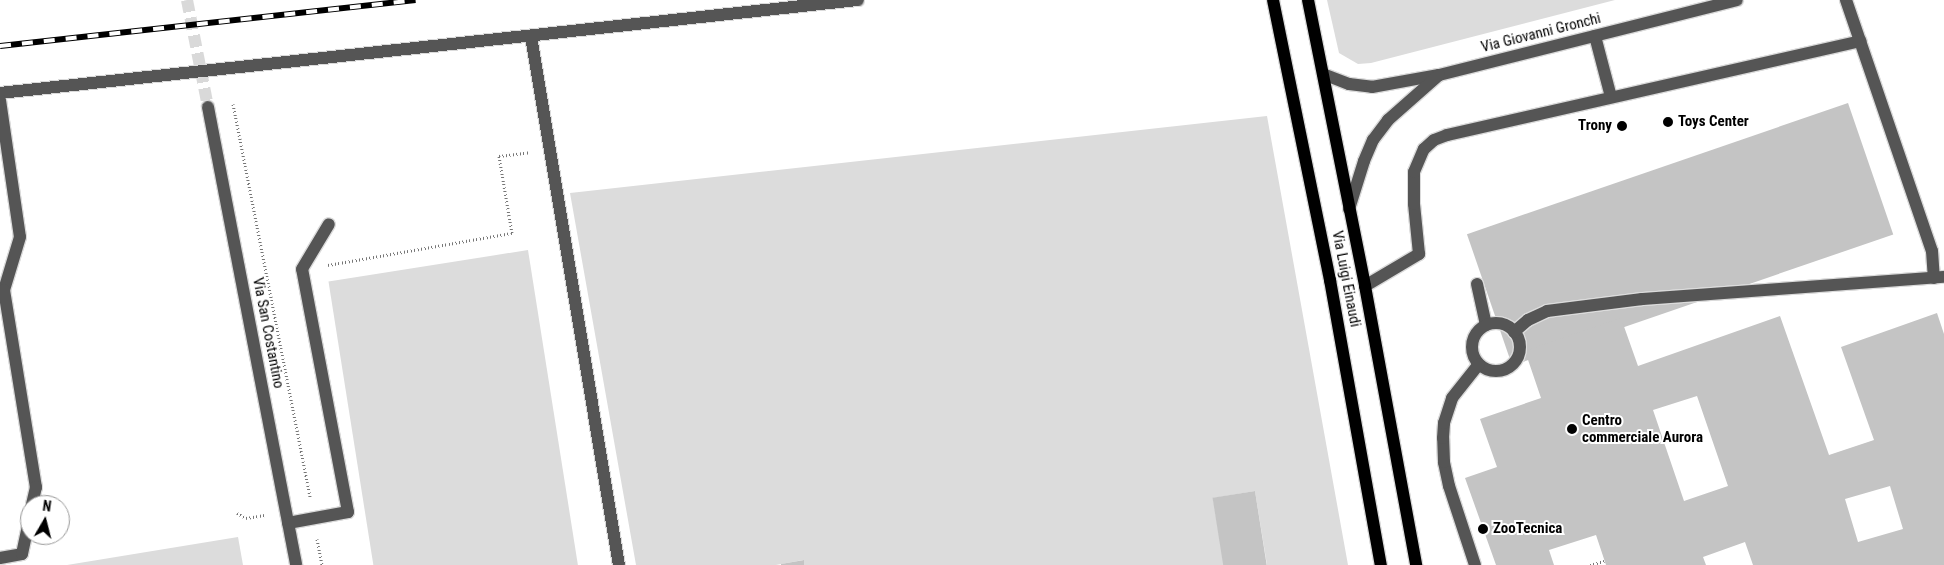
<!DOCTYPE html>
<style>
body{margin:0}
#map{position:relative;width:1944px;height:565px;overflow:hidden;background:#fff;font-family:"Roboto Condensed",sans-serif}
div>[style]{position:absolute}
.green>*{inset:0;background:#dcdcdc;transform-origin:0 0}
.building>*{inset:0;background:#c4c4c4;transform-origin:0 0}
.minor-tunnel>*{height:12px;margin-top:-6px;transform-origin:0;background:repeating-linear-gradient(90deg,#d9d9d9 0 12px,transparent 0 18px)}
.path>*{height:3px;margin-top:-1.5px;transform-origin:0;background:repeating-linear-gradient(90deg,#777 0 1px,transparent 0 3.5px)}
.roads{filter:drop-shadow(1px 0 #dbdbdb) drop-shadow(-1px 0 #dbdbdb) drop-shadow(0 1px #dbdbdb) drop-shadow(0 -1px #dbdbdb)}
.minor>*{height:12px;margin:-6px;padding:0 6px;transform-origin:6px;border-radius:6px;background:#555}
.minor>.ring{margin:-6px;padding:0;box-sizing:content-box;background:none;border:12px solid #555;border-radius:50%}
.major>*{height:12px;margin:-6px;padding:0 6px;transform-origin:6px;border-radius:6px;background:#000}
.rail>*{height:5.5px;margin-top:-2.75px;transform-origin:0;background:repeating-linear-gradient(90deg,#fff 0 11px,#000 0 22px);box-sizing:border-box;border-block:1px solid #000}
.dots>*{width:14px;height:14px;translate:-50% -50%;box-sizing:border-box;border:2px solid #fff;border-radius:50%}
span{translate:-50% -50%;white-space:nowrap;text-align:center;line-height:1.15;-webkit-text-stroke:4px #fff;paint-order:stroke}
.street-label{font-size:15px;color:#000}
.poi-label{font-size:15px;color:#000;font-weight:700}
.left{translate:0 -50%;text-align:left}
.right{translate:-100% -50%;text-align:right}
.north{position:absolute;left:20px;top:495px;width:50px;height:50px;box-sizing:border-box;background:#fff;border:1px solid #999;border-radius:50%;rotate:8deg;font-size:14px;font-weight:700;line-height:20px;text-align:center;color:#000}
.north::after{content:'';display:block;margin:auto;width:18px;height:22px;background:#000;clip-path:polygon(50% 0,100% 100%,50% 72%,0 100%)}
</style>
<div id="map">
<div class="green">
<div style="clip-path:polygon(1327px 0,1615px 0,1371px 63px,1358px 64px,1339px 53px)"></div>
<div style="clip-path:polygon(1267px 116px,1348px 565px,1267px 565px,1255px 491px,1213px 498px,1224px 565px,804px 565px,803px 560px,776px 565px,636px 565px,570px 193px)"></div>
<div style="left:528px;top:250px;width:319px;height:202px;rotate:81deg"></div>
<div style="clip-path:polygon(238px 537px,243px 565px,67px 565px)"></div>
</div>
<div class="building">
<div style="left:1848px;top:103px;width:139px;height:403px;rotate:71deg"></div>
<div style="clip-path:polygon(evenodd,1937px 313px,1944px 334px,1944px 565px,1753px 565px,1745px 542px,1703px 557px,1706px 565px,1606px 565px,1596px 535px,1549px 550px,1554px 565px,1496px 565px,1465px 478px,1497px 467px,1480px 419px,1541px 398px,1525px 351px,1621px 318px,1638px 366px,1780px 316px,1829px 455px,1874px 440px,1841px 347px,1937px 313px,1697px 396px,1728px 486px,1684px 501px,1653px 410px,1697px 396px,1937px 313px,1890px 486px,1903px 529px,1858px 542px,1845px 499px,1890px 486px)"></div>
<div style="left:1255px;top:491px;width:75px;height:43px;rotate:81deg"></div>
<div style="clip-path:polygon(804px 560px,804px 565px,781px 565px,781px 564px)"></div>
</div>
<div class="minor-tunnel">
<div style="left:187px;top:0;width:109px;rotate:78.9deg"></div>
</div>
<div class="path">
<div style="left:233px;top:104px;width:401px;rotate:78.9deg"></div>
<div style="left:328px;top:265px;width:187px;rotate:-9.9deg"></div>
<div style="left:512px;top:233px;width:78px;rotate:-99.6deg"></div>
<div style="left:499px;top:156px;width:31px;rotate:-7deg"></div>
<div style="left:237px;top:513px;width:10px;rotate:29deg"></div>
<div style="left:246px;top:518px;width:19px;rotate:-9deg"></div>
<div style="left:317px;top:539px;width:26px;rotate:79deg"></div>
<div style="left:1590px;top:565px;width:15px;rotate:-16deg"></div>
</div>
<div class="roads">
<div class="minor">
<div style="left:1846px;top:0;width:265px;rotate:71.1deg"></div>
<div style="left:1932px;top:251px;width:27px;rotate:86deg"></div>
<div style="left:531px;top:36px;width:536px;rotate:80.56deg"></div>
<div style="left:1595px;top:36px;width:63px;rotate:75.3deg"></div>
<div style="left:1323px;top:74px;width:28px;rotate:21deg"></div>
<div style="left:1349px;top:84px;width:23px;rotate:7deg"></div>
<div style="left:1372px;top:87px;width:68px;rotate:-10.2deg"></div>
<div style="left:1439px;top:75px;width:307px;rotate:-14.1deg"></div>
<div style="left:0;top:93px;width:863px;rotate:-6.19deg"></div>
<div style="left:0;top:100px;width:138px;rotate:81.7deg"></div>
<div style="left:20px;top:237px;width:55px;rotate:106.8deg"></div>
<div style="left:4px;top:290px;width:200px;rotate:80.8deg"></div>
<div style="left:36px;top:487px;width:18px;rotate:103deg"></div>
<div style="left:208px;top:107px;width:466px;rotate:79.1deg"></div>
<div style="left:1349px;top:209px;width:50px;rotate:-72.6deg"></div>
<div style="left:1364px;top:161px;width:23px;rotate:-67deg"></div>
<div style="left:1373px;top:140px;width:25px;rotate:-53deg"></div>
<div style="left:1388px;top:120px;width:68px;rotate:-41.4deg"></div>
<div style="left:1477px;top:284px;width:42px;rotate:77.6deg"></div>
<div style="left:1365px;top:286px;width:63px;rotate:-30.7deg"></div>
<div style="left:1419px;top:254px;width:50px;rotate:-95.7deg"></div>
<div style="left:1414px;top:204px;width:32px;rotate:-90deg"></div>
<div style="left:1414px;top:172px;width:25px;rotate:-67deg"></div>
<div style="left:1424px;top:149px;width:13px;rotate:-42deg"></div>
<div style="left:1434px;top:140px;width:14px;rotate:-21deg"></div>
<div style="left:1447px;top:135px;width:424px;rotate:-12.8deg"></div>
<div class="ring" style="left:1472px;top:323px;width:36px;height:36px"></div>
<div style="left:1514px;top:332px;width:18px;rotate:-41deg"></div>
<div style="left:1528px;top:320px;width:21px;rotate:-25deg"></div>
<div style="left:1547px;top:311px;width:96px;rotate:-7.2deg"></div>
<div style="left:1642px;top:299px;width:303px;rotate:-4.2deg"></div>
<div style="left:288px;top:523px;width:61px;rotate:-10.4deg"></div>
<div style="left:348px;top:512px;width:247px;rotate:-100.7deg"></div>
<div style="left:302px;top:269px;width:52px;rotate:-59deg"></div>
<div style="left:0;top:558px;width:22px;rotate:-10deg"></div>
<div style="left:22px;top:554px;width:40px;rotate:-78deg"></div>
<div style="left:1475px;top:565px;width:83px;rotate:-108.2deg"></div>
<div style="left:1449px;top:486px;width:25px;rotate:-102deg"></div>
<div style="left:1444px;top:462px;width:24px;rotate:-92deg"></div>
<div style="left:1443px;top:438px;width:15px;rotate:-86deg"></div>
<div style="left:1444px;top:423px;width:26px;rotate:-72deg"></div>
<div style="left:1452px;top:398px;width:43px;rotate:-51.5deg"></div>
</div>
<div class="major">
<div style="left:1273px;top:0;width:286px;rotate:78.5deg"></div>
<div style="left:1330px;top:280px;width:290px;rotate:79.9deg"></div>
<div style="left:1308px;top:0;width:292px;rotate:78.7deg"></div>
<div style="left:1365px;top:286px;width:284px;rotate:79.6deg"></div>
</div>
</div>
<div class="rail">
<div style="left:0;top:46px;width:418px;rotate:-6.3deg"></div>
</div>
<div class="dots">
<div style="left:1668px;top:122px;background:#000"></div>
<div style="left:1622px;top:126px;background:#000"></div>
<div style="left:1572px;top:429px;background:#000"></div>
<div style="left:1483px;top:529px;background:#000"></div>
</div>
<div class="street-label">
<span style="left:1541px;top:33px;rotate:-14deg">Via Giovanni Gronchi</span>
<span style="left:1346px;top:279px;rotate:79deg">Via Luigi Einaudi</span>
<span style="left:268px;top:333px;rotate:79deg">Via San Costantino</span>
</div>
<div class="poi-label">
<span class="left" style="left:1678px;top:122px">Toys Center</span>
<span class="right" style="left:1612px;top:126px">Trony</span>
<span class="left" style="left:1582px;top:429px">Centro<br>commerciale Aurora</span>
<span class="left" style="left:1493px;top:529px">ZooTecnica</span>
</div>
<div class="north">N</div>
</div>
